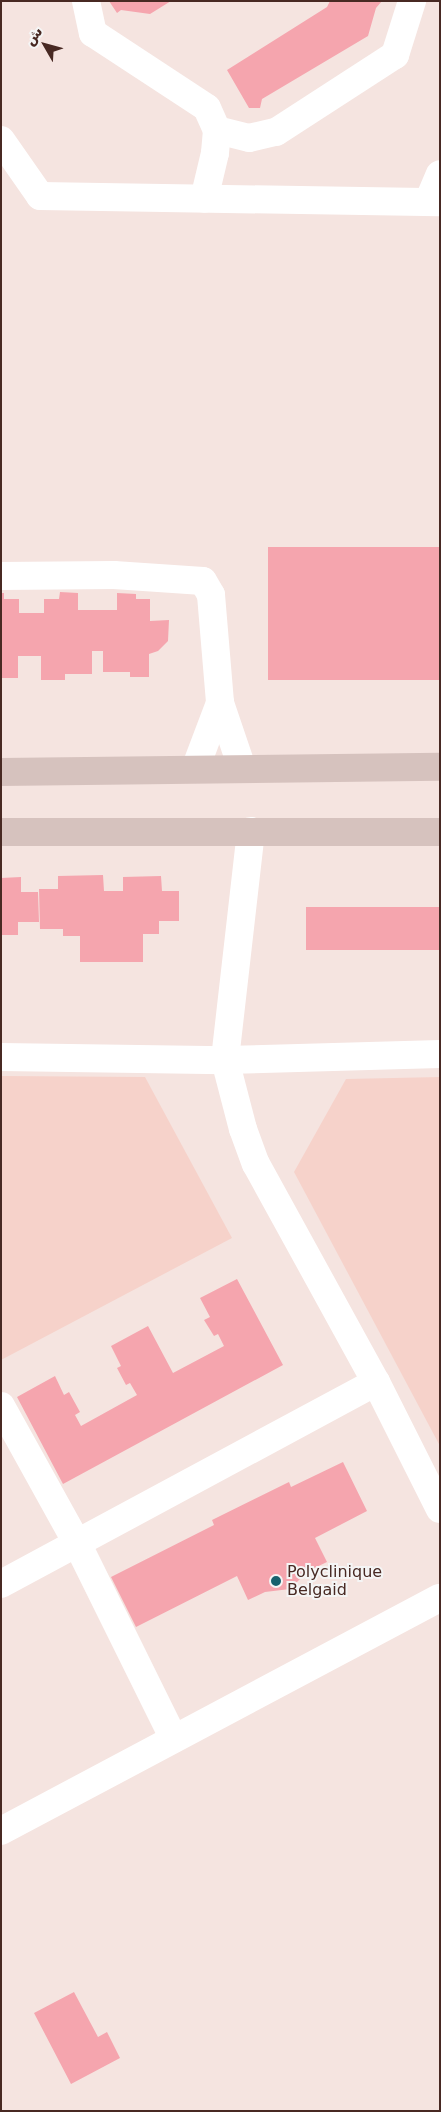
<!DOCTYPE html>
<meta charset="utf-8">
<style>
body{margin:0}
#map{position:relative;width:441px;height:2112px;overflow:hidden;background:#f5e4e0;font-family:"DejaVu Sans",Cairo,sans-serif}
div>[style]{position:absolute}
.built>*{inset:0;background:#f6d2ca}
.building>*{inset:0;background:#f5a5ae;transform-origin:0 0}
.minor>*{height:28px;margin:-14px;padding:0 14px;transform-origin:14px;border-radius:14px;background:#fff}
.major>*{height:28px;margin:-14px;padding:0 14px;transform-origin:14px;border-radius:14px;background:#d6c2be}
.dots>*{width:14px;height:14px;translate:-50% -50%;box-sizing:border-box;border:2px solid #f5f5f5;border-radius:50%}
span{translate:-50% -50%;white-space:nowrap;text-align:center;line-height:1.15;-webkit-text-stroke:4px #f5f5f5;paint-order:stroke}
.poi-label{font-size:16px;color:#482923}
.left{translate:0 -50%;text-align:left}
.frame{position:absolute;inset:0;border:2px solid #482923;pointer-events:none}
.north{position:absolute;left:20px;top:20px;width:50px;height:50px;-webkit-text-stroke:4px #f5f5f5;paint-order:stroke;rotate:308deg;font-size:14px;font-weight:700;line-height:20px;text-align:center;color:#482923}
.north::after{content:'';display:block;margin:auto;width:18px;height:22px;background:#482923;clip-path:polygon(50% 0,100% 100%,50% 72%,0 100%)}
</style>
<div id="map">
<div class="built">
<div style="clip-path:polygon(1px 1076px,145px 1077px,232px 1238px,1px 1360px)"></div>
<div style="clip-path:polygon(440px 1077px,440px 1446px,294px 1172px,346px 1079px)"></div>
</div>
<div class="building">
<div style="clip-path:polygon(109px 1px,171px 1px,150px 14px,121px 10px,117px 13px)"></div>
<div style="clip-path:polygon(330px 1px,382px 1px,376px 8px,368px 36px,262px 99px,260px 108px,249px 108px,227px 70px,327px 7px)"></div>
<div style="left:268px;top:547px;width:172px;height:133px"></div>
<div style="clip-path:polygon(60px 592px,78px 593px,78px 610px,117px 610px,117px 593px,136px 594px,136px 599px,150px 599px,150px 621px,169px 620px,168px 641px,158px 651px,149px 654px,149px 677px,130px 677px,130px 672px,103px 672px,103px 651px,92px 651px,92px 674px,65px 674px,65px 680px,41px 680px,41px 656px,18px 656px,18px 678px,1px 678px,1px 593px,4px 593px,4px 599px,19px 599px,19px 613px,44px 613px,44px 599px,59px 599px)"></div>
<div style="clip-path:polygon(103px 875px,104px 891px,123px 891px,123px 877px,161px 876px,162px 891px,179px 891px,179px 921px,159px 921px,159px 934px,143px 934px,143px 962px,80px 962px,80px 936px,63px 936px,63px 929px,40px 929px,39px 889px,58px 889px,58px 876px)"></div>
<div style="clip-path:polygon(21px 877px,21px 892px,38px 892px,39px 922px,18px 922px,18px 935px,1px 935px,1px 878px)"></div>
<div style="left:306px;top:907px;width:134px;height:43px"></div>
<div style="clip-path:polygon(237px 1279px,283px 1365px,63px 1484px,17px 1397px,55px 1376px,64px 1395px,69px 1392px,80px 1412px,75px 1415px,81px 1426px,137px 1395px,130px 1383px,126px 1385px,117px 1368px,121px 1366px,111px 1346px,148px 1326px,173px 1373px,224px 1346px,218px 1334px,214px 1336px,204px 1320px,210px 1317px,200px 1298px)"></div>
<div style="clip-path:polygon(343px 1462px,367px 1511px,315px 1538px,327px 1562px,308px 1571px,290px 1589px,265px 1592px,248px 1600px,237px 1576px,136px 1627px,111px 1577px,214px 1525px,212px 1520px,289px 1482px,291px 1487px)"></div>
<div style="clip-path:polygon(74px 1992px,98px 2037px,107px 2032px,120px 2058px,71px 2084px,34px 2013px)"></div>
</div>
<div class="minor">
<div style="left:86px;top:1px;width:33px;rotate:78deg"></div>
<div style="left:93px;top:33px;width:136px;rotate:33.3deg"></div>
<div style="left:207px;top:108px;width:24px;rotate:66deg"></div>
<div style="left:217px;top:130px;width:23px;rotate:95deg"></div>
<div style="left:215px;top:153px;width:47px;rotate:103.4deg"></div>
<div style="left:217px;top:130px;width:33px;rotate:14deg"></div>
<div style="left:249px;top:138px;width:28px;rotate:-13deg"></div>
<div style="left:276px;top:132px;width:142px;rotate:-32.9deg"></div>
<div style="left:395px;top:55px;width:57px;rotate:-72.5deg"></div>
<div style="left:1px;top:140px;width:68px;rotate:55.1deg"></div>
<div style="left:40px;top:196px;width:400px;rotate:0.9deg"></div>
<div style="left:428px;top:202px;width:30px;rotate:-67deg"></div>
<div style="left:1px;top:576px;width:113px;rotate:-0.5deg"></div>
<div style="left:114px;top:575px;width:89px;rotate:3.9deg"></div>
<div style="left:203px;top:581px;width:16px;rotate:60deg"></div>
<div style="left:211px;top:595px;width:108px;rotate:85.2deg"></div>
<div style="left:220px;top:703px;width:69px;rotate:71.3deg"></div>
<div style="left:195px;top:769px;width:71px;rotate:-69.3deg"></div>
<div style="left:251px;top:831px;width:230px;rotate:96.5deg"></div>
<div style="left:225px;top:1060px;width:71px;rotate:75.4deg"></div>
<div style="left:243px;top:1129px;width:37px;rotate:70deg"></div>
<div style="left:256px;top:1164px;width:249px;rotate:61.2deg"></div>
<div style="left:376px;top:1382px;width:142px;rotate:63.3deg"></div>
<div style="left:1px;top:1057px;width:224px;rotate:0.8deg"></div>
<div style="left:225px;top:1060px;width:215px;rotate:-1.6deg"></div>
<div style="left:1px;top:1406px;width:159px;rotate:61deg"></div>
<div style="left:78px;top:1545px;width:216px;rotate:63.7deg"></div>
<div style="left:1px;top:1584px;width:426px;rotate:-28.3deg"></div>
<div style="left:1px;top:1831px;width:497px;rotate:-28deg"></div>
</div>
<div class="major">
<div style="left:1px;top:772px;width:439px;rotate:-0.7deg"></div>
<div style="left:1px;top:832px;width:439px"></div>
</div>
<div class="dots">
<div style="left:276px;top:1581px;background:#17616e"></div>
</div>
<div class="poi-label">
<span class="left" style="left:287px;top:1581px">Polyclinique<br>Belgaid</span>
</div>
<div class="frame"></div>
<div class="north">ش</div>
</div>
